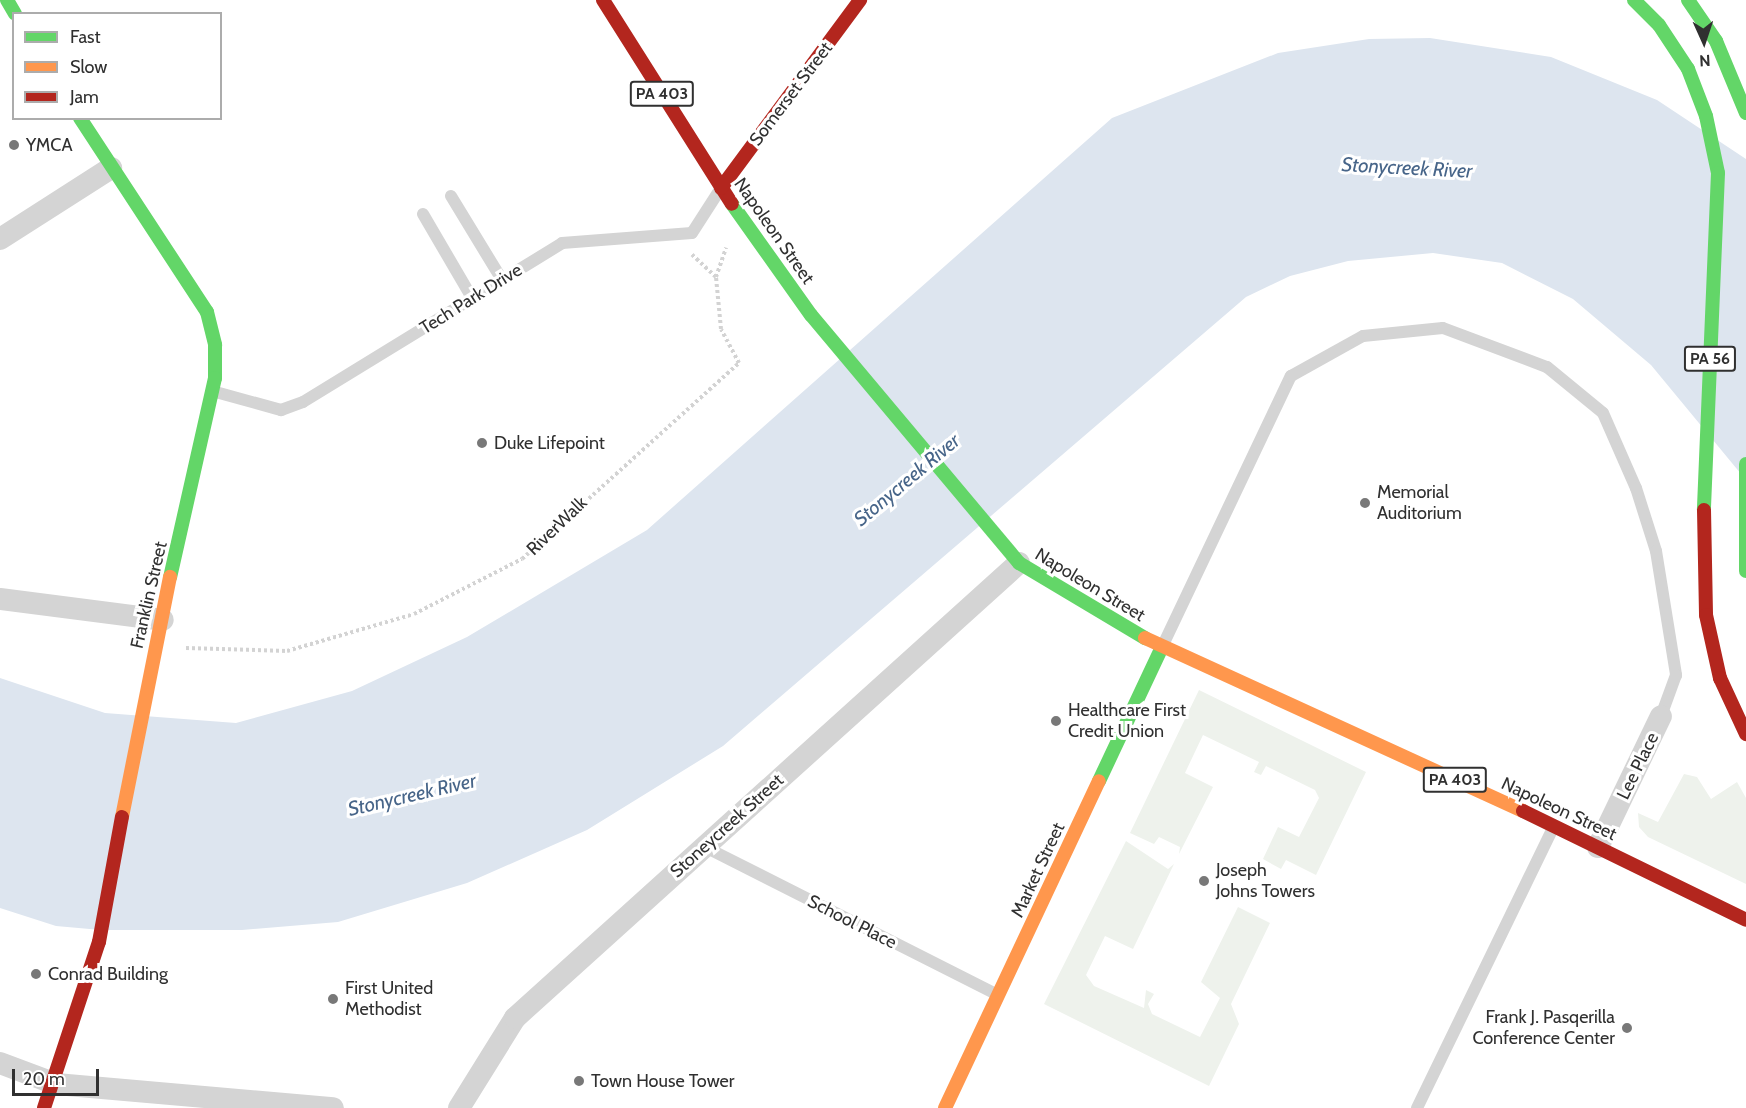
<!DOCTYPE html>
<style>
body{margin:0}
#map{position:relative;width:1746px;height:1108px;overflow:hidden;background:#fff;font-family:Cabin,sans-serif}
div>[style]{position:absolute}
.green>*{inset:0;background:#eef2ec}
.water>*{inset:0;background:#dde5ef}
.path>*{height:4px;margin-top:-2px;transform-origin:0;background:repeating-linear-gradient(90deg,#d3d3d3 0 3px,transparent 0 6px)}
.lane>*{height:12px;margin:-6px;padding:0 6px;transform-origin:6px;border-radius:6px;background:#d4d4d4}
.street>*{height:22px;margin:-11px;padding:0 11px;transform-origin:11px;border-radius:11px;background:#d4d4d4}
.fast>*{height:14px;margin:-7px;padding:0 7px;transform-origin:7px;border-radius:7px;background:#63d668}
.slow>*{height:14px;margin:-7px;padding:0 7px;transform-origin:7px;border-radius:7px;background:#ff974d}
.jam>*{height:14px;margin:-7px;padding:0 7px;transform-origin:7px;border-radius:7px;background:#b3261e}
.dots>*{width:16px;height:16px;translate:-50% -50%;box-sizing:border-box;border:3px solid #fff;border-radius:50%}
span{translate:-50% -50%;white-space:nowrap;text-align:center;line-height:1.15;-webkit-text-stroke:6px #fff;paint-order:stroke}
.shield-label span{padding:2px 4px;background:#fff;border:2px solid;border-radius:4px;-webkit-text-stroke-width:0}
.shield-label{font-size:16px;color:#303030;font-weight:700}
.street-label{font-size:18px;color:#303030}
.poi-label{font-size:18px;color:#303030}
.left{translate:0 -50%;text-align:left}
.right{translate:-100% -50%;text-align:right}
.water-label{font-size:20px;color:#476589;font-style:italic}
.legend{position:absolute;left:12px;top:12px;width:210px;height:108px;box-sizing:border-box;background:#fff;border:2px solid #acacac;margin:0;padding:8px 10px;list-style:none;font-size:18px;color:#303030}
.legend li{display:flex;align-items:center;gap:12px;height:30px}
.legend b{width:30px;border:2px solid #acacac}
.north{position:absolute;left:1674px;top:12px;width:60px;height:60px;-webkit-text-stroke:4px #fff;paint-order:stroke;rotate:177deg;font-size:16px;font-weight:700;line-height:24px;text-align:center;color:#303030}
.north::after{content:'';display:block;margin:auto;width:21px;height:27px;background:#303030;clip-path:polygon(50% 0,100% 100%,50% 72%,0 100%)}
.scale{position:absolute;left:12px;top:1069px;width:87px;height:27px;box-sizing:border-box;border:3px solid #303030;border-top:0;padding-left:8px;font-size:18px;line-height:21px;white-space:nowrap;color:#303030;-webkit-text-stroke:4px #fff;paint-order:stroke}
</style>
<div id="map">
<div class="green">
<div style="clip-path:polygon(1199px 690px,1366px 772px,1316px 875px,1286px 860px,1281px 869px,1263px 859px,1278px 827px,1299px 837px,1319px 798px,1315px 790px,1266px 766px,1261px 775px,1254px 772px,1259px 762px,1203px 735px,1185px 773px,1213px 787px,1179px 854px,1180px 847px,1159px 837px,1154px 844px,1130px 833px)"></div>
<div style="clip-path:polygon(1684px 774px,1697px 777px,1711px 799px,1737px 782px,1746px 798px,1746px 884px,1648px 837px,1639px 827px,1638px 813px,1658px 822px)"></div>
<div style="clip-path:polygon(1126px 841px,1168px 869px,1174px 864px,1133px 949px,1105px 936px,1086px 975px,1094px 986px,1144px 1008px,1146px 990px,1154px 994px,1148px 1004px,1152px 1014px,1200px 1037px,1220px 998px,1201px 982px,1238px 907px,1270px 923px,1231px 1004px,1239px 1024px,1209px 1086px,1044px 1004px)"></div>
</div>
<div class="water">
<div style="clip-path:polygon(1430px 38px,1551px 57px,1657px 100px,1746px 159px,1746px 480px,1651px 365px,1573px 299px,1502px 263px,1433px 253px,1348px 261px,1290px 276px,1246px 297px,723px 746px,587px 830px,467px 883px,338px 922px,242px 930px,101px 930px,56px 926px,0 908px,0 678px,105px 713px,236px 723px,352px 691px,467px 637px,647px 530px,1112px 118px,1278px 53px,1369px 39px)"></div>
</div>
<div class="path">
<div style="left:716px;top:277px;width:31px;rotate:-71deg"></div>
<div style="left:186px;top:648px;width:101px;rotate:1.7deg"></div>
<div style="left:287px;top:651px;width:132px;rotate:-16.2deg"></div>
<div style="left:414px;top:614px;width:121px;rotate:-27deg"></div>
<div style="left:522px;top:559px;width:292px;rotate:-42.1deg"></div>
<div style="left:739px;top:363px;width:38px;rotate:-118deg"></div>
<div style="left:721px;top:329px;width:52px;rotate:-95.5deg"></div>
<div style="left:716px;top:277px;width:33px;rotate:-137deg"></div>
</div>
<div class="lane">
<div style="left:451px;top:196px;width:98px;rotate:58.7deg"></div>
<div style="left:423px;top:214px;width:97px;rotate:59.7deg"></div>
<div style="left:212px;top:391px;width:72px;rotate:15.4deg"></div>
<div style="left:281px;top:410px;width:23px;rotate:-20deg"></div>
<div style="left:303px;top:402px;width:304px;rotate:-31.5deg"></div>
<div style="left:562px;top:243px;width:130px;rotate:-4.4deg"></div>
<div style="left:692px;top:233px;width:50px;rotate:-57.3deg"></div>
<div style="left:1163px;top:645px;width:298px;rotate:-64.6deg"></div>
<div style="left:1291px;top:376px;width:82px;rotate:-29.1deg"></div>
<div style="left:1363px;top:336px;width:80px;rotate:-5.7deg"></div>
<div style="left:1443px;top:328px;width:111px;rotate:20.6deg"></div>
<div style="left:1547px;top:367px;width:72px;rotate:39.4deg"></div>
<div style="left:1603px;top:413px;width:82px;rotate:66.3deg"></div>
<div style="left:1636px;top:488px;width:66px;rotate:72.4deg"></div>
<div style="left:1656px;top:551px;width:126px;rotate:80.8deg"></div>
<div style="left:1676px;top:675px;width:44px;rotate:110.1deg"></div>
<div style="left:705px;top:847px;width:326px;rotate:26.8deg"></div>
<div style="left:1417px;top:1108px;width:314px;rotate:-64.1deg"></div>
</div>
<div class="street">
<div style="left:0;top:239px;width:132px;rotate:-32.6deg"></div>
<div style="left:0;top:599px;width:164px;rotate:7.3deg"></div>
<div style="left:1598px;top:847px;width:145px;rotate:-64.3deg"></div>
<div style="left:0;top:1063px;width:60px;rotate:20.6deg"></div>
<div style="left:56px;top:1084px;width:278px;rotate:5deg"></div>
<div style="left:459px;top:1108px;width:106px;rotate:-58.1deg"></div>
<div style="left:515px;top:1018px;width:679px;rotate:-42.08deg"></div>
</div>
<div class="fast">
<div style="left:7px;top:0;width:16px;rotate:60deg"></div>
<div style="left:1634px;top:0;width:35px;rotate:45deg"></div>
<div style="left:1659px;top:25px;width:53px;rotate:56.6deg"></div>
<div style="left:1688px;top:69px;width:50px;rotate:69deg"></div>
<div style="left:1706px;top:116px;width:58px;rotate:78.1deg"></div>
<div style="left:1718px;top:173px;width:337px;rotate:92.4deg"></div>
<div style="left:1688px;top:0;width:50px;rotate:55.7deg"></div>
<div style="left:1716px;top:41px;width:78px;rotate:67.4deg"></div>
<div style="left:80px;top:118px;width:232px;rotate:56.8deg"></div>
<div style="left:207px;top:312px;width:34px;rotate:76deg"></div>
<div style="left:215px;top:345px;width:33px;rotate:90deg"></div>
<div style="left:215px;top:378px;width:204px;rotate:102.7deg"></div>
<div style="left:732px;top:204px;width:136px;rotate:54.6deg"></div>
<div style="left:811px;top:315px;width:324px;rotate:50deg"></div>
<div style="left:1019px;top:563px;width:147px;rotate:30.8deg"></div>
<div style="left:1746px;top:464px;width:107px;rotate:90deg"></div>
<div style="left:1099px;top:781px;width:148px;rotate:-64.8deg"></div>
</div>
<div class="slow">
<div style="left:1145px;top:638px;width:416px;rotate:24.6deg"></div>
<div style="left:122px;top:817px;width:245px;rotate:-78.7deg"></div>
<div style="left:945px;top:1108px;width:361px;rotate:-64.8deg"></div>
</div>
<div class="jam">
<div style="left:603px;top:0;width:241px;rotate:57.7deg"></div>
<div style="left:721px;top:188px;width:234px;rotate:-53.5deg"></div>
<div style="left:1704px;top:510px;width:105px;rotate:88.9deg"></div>
<div style="left:1706px;top:615px;width:65px;rotate:77.5deg"></div>
<div style="left:1720px;top:678px;width:62px;rotate:65.1deg"></div>
<div style="left:1523px;top:811px;width:248px;rotate:26deg"></div>
<div style="left:44px;top:1108px;width:175px;rotate:-71.7deg"></div>
<div style="left:99px;top:942px;width:127px;rotate:-79.6deg"></div>
</div>
<div class="dots">
<div style="left:14px;top:145px;background:#787878"></div>
<div style="left:482px;top:443px;background:#787878"></div>
<div style="left:1365px;top:503px;background:#787878"></div>
<div style="left:1056px;top:721px;background:#787878"></div>
<div style="left:1204px;top:881px;background:#787878"></div>
<div style="left:36px;top:974px;background:#787878"></div>
<div style="left:333px;top:999px;background:#787878"></div>
<div style="left:1627px;top:1028px;background:#787878"></div>
<div style="left:579px;top:1081px;background:#787878"></div>
</div>
<div class="shield-label">
<span style="left:662px;top:94px">PA 403</span>
<span style="left:1710px;top:359px">PA 56</span>
<span style="left:1455px;top:780px">PA 403</span>
</div>
<div class="street-label">
<span style="left:791px;top:94px;rotate:-53deg">Somerset Street</span>
<span style="left:774px;top:231px;rotate:55deg">Napoleon Street</span>
<span style="left:471px;top:299px;rotate:-32deg">Tech Park Drive</span>
<span style="left:557px;top:526px;rotate:-44deg">RiverWalk</span>
<span style="left:1090px;top:585px;rotate:31deg">Napoleon Street</span>
<span style="left:149px;top:595px;rotate:-77deg">Franklin Street</span>
<span style="left:1638px;top:766px;rotate:-64deg">Lee Place</span>
<span style="left:1559px;top:809px;rotate:25deg">Napoleon Street</span>
<span style="left:727px;top:826px;rotate:-42deg">Stoneycreek Street</span>
<span style="left:1038px;top:870px;rotate:-65deg">Market Street</span>
<span style="left:852px;top:922px;rotate:27deg">School Place</span>
</div>
<div class="poi-label">
<span class="left" style="left:26px;top:145px">YMCA</span>
<span class="left" style="left:494px;top:443px">Duke Lifepoint</span>
<span class="left" style="left:1377px;top:503px">Memorial<br>Auditorium</span>
<span class="left" style="left:1068px;top:721px">Healthcare First<br>Credit Union</span>
<span class="left" style="left:1216px;top:881px">Joseph<br>Johns Towers</span>
<span class="left" style="left:48px;top:974px">Conrad Building</span>
<span class="left" style="left:345px;top:999px">First United<br>Methodist</span>
<span class="right" style="left:1615px;top:1028px">Frank J. Pasqerilla<br>Conference Center</span>
<span class="left" style="left:591px;top:1081px">Town House Tower</span>
</div>
<div class="water-label">
<span style="left:1407px;top:168px;rotate:3deg">Stonycreek River</span>
<span style="left:907px;top:480px;rotate:-40deg">Stonycreek River</span>
<span style="left:412px;top:795px;rotate:-13deg">Stonycreek River</span>
</div>
<ul class="legend">
<li><b style="height:8px;background:#63d668"></b>Fast</li>
<li><b style="height:8px;background:#ff974d"></b>Slow</li>
<li><b style="height:8px;background:#b3261e"></b>Jam</li>
</ul>
<div class="north">N</div>
<div class="scale">20 m</div>
</div>
